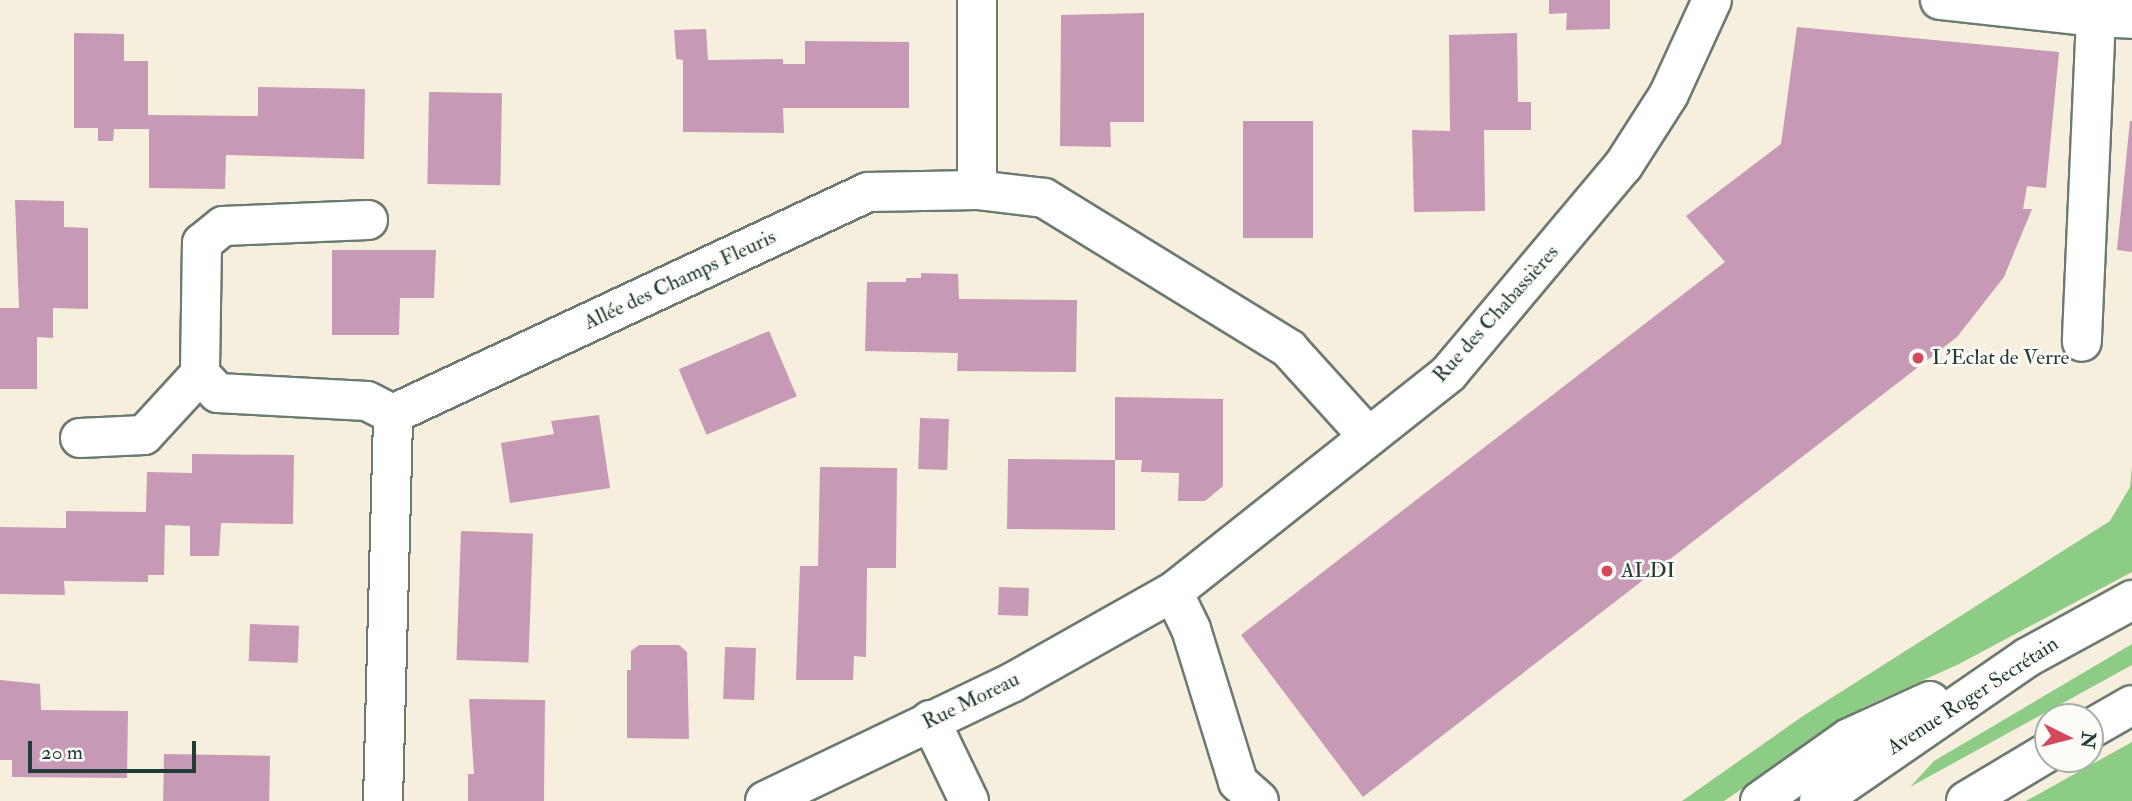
<!DOCTYPE html>
<meta charset="utf-8">
<style>
body{margin:0}
#map{position:relative;width:2132px;height:801px;overflow:hidden;background:#f7efde;font-family:"IM FELL Double Pica",serif}
div>[style]{position:absolute}
.green>*{inset:0;background:#8dcc84}
.building>*{inset:0;background:#c699b4;transform-origin:0 0}
.roads{filter:drop-shadow(2px 0 #6b7b70) drop-shadow(-2px 0 #6b7b70) drop-shadow(0 2px #6b7b70) drop-shadow(0 -2px #6b7b70)}
.minor>*{height:38px;margin:-19px;padding:0 19px;transform-origin:19px;border-radius:19px;background:#fff}
.major>*{height:38px;margin:-19px;padding:0 19px;transform-origin:19px;border-radius:19px;background:#fff}
.dots>*{width:19px;height:19px;translate:-50% -50%;box-sizing:border-box;border:4px solid #fdfcf7;border-radius:50%}
span{translate:-50% -50%;white-space:nowrap;text-align:center;line-height:1.15;-webkit-text-stroke:5px #fdfcf7;paint-order:stroke}
.street-label{font-size:21px;color:#1f3d34}
.poi-label{font-size:21px;color:#1f3d34}
.left{translate:0 -50%;text-align:left}
.north{position:absolute;left:2034px;top:703px;width:70px;height:70px;box-sizing:border-box;background:#fdfcf7;border:2px solid #a4b0a9;border-radius:50%;rotate:96deg;font-size:19px;font-weight:700;line-height:28px;text-align:center;color:#1f3d34}
.north::after{content:'';display:block;margin:auto;width:24px;height:32px;background:#d1495b;clip-path:polygon(50% 0,100% 100%,50% 72%,0 100%)}
.scale{position:absolute;left:28px;top:741px;width:168px;height:32px;box-sizing:border-box;border:4px solid #1f3d34;border-top:0;padding-left:9px;font-size:21px;line-height:24px;white-space:nowrap;color:#1f3d34;-webkit-text-stroke:5px #fdfcf7;paint-order:stroke}
</style>
<div id="map">
<div class="green">
<div style="clip-path:polygon(2132px 466px,2132px 572px,1959px 664px,1862px 708px,1724px 801px,1682px 801px,1803px 716px,2110px 521px,2130px 487px)"></div>
<div style="clip-path:polygon(2132px 644px,2132px 665px,1910px 787px,1934px 761px)"></div>
<div style="clip-path:polygon(2132px 742px,2132px 801px,2026px 801px)"></div>
</div>
<div class="building">
<div style="clip-path:polygon(1549px 0,1610px 0,1610px 29px,1566px 30px,1567px 13px,1549px 14px)"></div>
<div style="clip-path:polygon(1144px 13px,1144px 122px,1110px 122px,1111px 147px,1060px 146px,1061px 15px)"></div>
<div style="clip-path:polygon(1797px 27px,2059px 52px,2046px 188px,2027px 186px,2023px 209px,2032px 209px,2004px 277px,1957px 337px,1363px 797px,1241px 635px,1725px 262px,1686px 216px,1781px 144px)"></div>
<div style="clip-path:polygon(706px 29px,708px 60px,783px 59px,783px 64px,805px 64px,805px 41px,909px 42px,909px 108px,783px 108px,784px 133px,683px 132px,683px 60px,676px 59px,674px 30px)"></div>
<div style="clip-path:polygon(74px 33px,124px 34px,124px 61px,148px 61px,148px 115px,258px 116px,258px 87px,365px 89px,364px 159px,226px 155px,225px 189px,149px 188px,149px 129px,114px 129px,113px 141px,98px 141px,98px 128px,74px 128px)"></div>
<div style="clip-path:polygon(1517px 33px,1518px 102px,1531px 102px,1531px 130px,1484px 130px,1485px 211px,1414px 212px,1412px 130px,1450px 131px,1449px 35px)"></div>
<div style="left:429px;top:92px;width:73px;height:92px;rotate:1deg"></div>
<div style="left:1243px;top:121px;width:70px;height:117px"></div>
<div style="clip-path:polygon(2130px 121px,2132px 121px,2132px 252px,2117px 250px)"></div>
<div style="clip-path:polygon(15px 200px,64px 201px,64px 227px,88px 228px,88px 309px,53px 308px,53px 338px,37px 337px,37px 389px,0 389px,0 308px,19px 308px)"></div>
<div style="clip-path:polygon(332px 250px,436px 250px,434px 298px,400px 298px,399px 335px,332px 335px)"></div>
<div style="clip-path:polygon(921px 273px,958px 274px,959px 299px,1077px 300px,1076px 372px,957px 371px,958px 353px,865px 351px,867px 282px,906px 282px,906px 278px,921px 278px)"></div>
<div style="left:769px;top:331px;width:71px;height:98px;rotate:67deg"></div>
<div style="clip-path:polygon(1115px 397px,1223px 399px,1223px 486px,1205px 501px,1178px 501px,1179px 473px,1141px 472px,1142px 460px,1115px 460px,1115px 530px,1007px 529px,1008px 459px,1115px 460px)"></div>
<div style="clip-path:polygon(599px 415px,610px 488px,510px 503px,501px 443px,554px 434px,551px 421px)"></div>
<div style="left:920px;top:418px;width:29px;height:51px;rotate:2deg"></div>
<div style="clip-path:polygon(192px 454px,294px 455px,293px 524px,221px 523px,219px 556px,190px 556px,190px 526px,165px 525px,164px 575px,148px 575px,148px 582px,64px 581px,65px 595px,0 594px,0 527px,66px 528px,66px 511px,146px 512px,147px 472px,192px 473px)"></div>
<div style="clip-path:polygon(820px 467px,897px 468px,896px 568px,867px 568px,866px 657px,854px 656px,853px 680px,796px 680px,800px 566px,818px 566px)"></div>
<div style="left:461px;top:531px;width:72px;height:129px;rotate:2deg"></div>
<div style="left:999px;top:587px;width:30px;height:28px;rotate:2deg"></div>
<div style="left:250px;top:624px;width:49px;height:37px;rotate:2deg"></div>
<div style="clip-path:polygon(639px 645px,679px 645px,687px 652px,689px 739px,627px 738px,627px 670px,631px 670px,631px 651px)"></div>
<div style="left:725px;top:647px;width:31px;height:52px;rotate:2deg"></div>
<div style="clip-path:polygon(0 680px,40px 684px,41px 710px,128px 711px,127px 778px,12px 777px,12px 760px,0 760px)"></div>
<div style="clip-path:polygon(469px 699px,545px 700px,544px 801px,468px 801px,468px 774px,474px 774px)"></div>
<div style="left:164px;top:754px;width:106px;height:47px;rotate:1deg"></div>
</div>
<div class="roads">
<div class="minor">
<div style="left:1940px;top:0;width:157px;rotate:6.2deg"></div>
<div style="left:2096px;top:17px;width:325px;rotate:92.5deg"></div>
<div style="left:2096px;top:17px;width:36px;rotate:3deg"></div>
<div style="left:977px;top:190px;width:190px;rotate:-90deg"></div>
<div style="left:368px;top:220px;width:145px;rotate:177.6deg"></div>
<div style="left:223px;top:226px;width:27px;rotate:141deg"></div>
<div style="left:202px;top:243px;width:131px;rotate:90.9deg"></div>
<div style="left:200px;top:374px;width:26px;rotate:47deg"></div>
<div style="left:218px;top:393px;width:149px;rotate:3.1deg"></div>
<div style="left:367px;top:401px;width:29px;rotate:27deg"></div>
<div style="left:80px;top:438px;width:64px;rotate:-2.7deg"></div>
<div style="left:144px;top:435px;width:83px;rotate:-47.4deg"></div>
<div style="left:1173px;top:592px;width:41px;rotate:64.1deg"></div>
<div style="left:1191px;top:629px;width:160px;rotate:72.9deg"></div>
<div style="left:1238px;top:782px;width:28px;rotate:42deg"></div>
<div style="left:930px;top:720px;width:90px;rotate:64.3deg"></div>
<div style="left:383px;top:801px;width:387px;rotate:-88.5deg"></div>
<div style="left:393px;top:414px;width:524px;rotate:-25.05deg"></div>
<div style="left:868px;top:192px;width:109px;rotate:-1.1deg"></div>
<div style="left:977px;top:190px;width:67px;rotate:6.8deg"></div>
<div style="left:1044px;top:198px;width:288px;rotate:31.6deg"></div>
<div style="left:1289px;top:349px;width:118px;rotate:47.8deg"></div>
<div style="left:765px;top:801px;width:275px;rotate:-25.6deg"></div>
<div style="left:1013px;top:682px;width:184px;rotate:-29.4deg"></div>
<div style="left:1173px;top:592px;width:352px;rotate:-38.4deg"></div>
<div style="left:1449px;top:373px;width:270px;rotate:-50deg"></div>
<div style="left:1623px;top:166px;width:85px;rotate:-57.4deg"></div>
<div style="left:1669px;top:94px;width:103px;rotate:-65.4deg"></div>
</div>
<div class="major">
<div style="left:2090px;top:729px;width:48px;rotate:-29.7deg"></div>
<div style="left:1760px;top:801px;width:109px;rotate:-35.3deg"></div>
<div style="left:1849px;top:738px;width:89px;rotate:-24.6deg"></div>
<div style="left:1819px;top:801px;width:254px;rotate:-34.6deg"></div>
<div style="left:2028px;top:657px;width:119px;rotate:-28.7deg"></div>
<div style="left:1966px;top:801px;width:96px;rotate:-30.9deg"></div>
</div>
</div>
<div class="dots">
<div style="left:1918px;top:358px;background:#d1495b"></div>
<div style="left:1607px;top:571px;background:#d1495b"></div>
</div>
<div class="street-label">
<span style="left:680px;top:280px;rotate:-25deg">Allée des Champs Fleuris</span>
<span style="left:1496px;top:314px;rotate:-48deg">Rue des Chabassières</span>
<span style="left:1973px;top:696px;rotate:-33deg">Avenue Roger Secrétain</span>
<span style="left:971px;top:701px;rotate:-26deg">Rue Moreau</span>
</div>
<div class="poi-label">
<span class="left" style="left:1932px;top:358px">L'Eclat de Verre</span>
<span class="left" style="left:1621px;top:571px">ALDI</span>
</div>
<div class="north">N</div>
<div class="scale">20 m</div>
</div>
